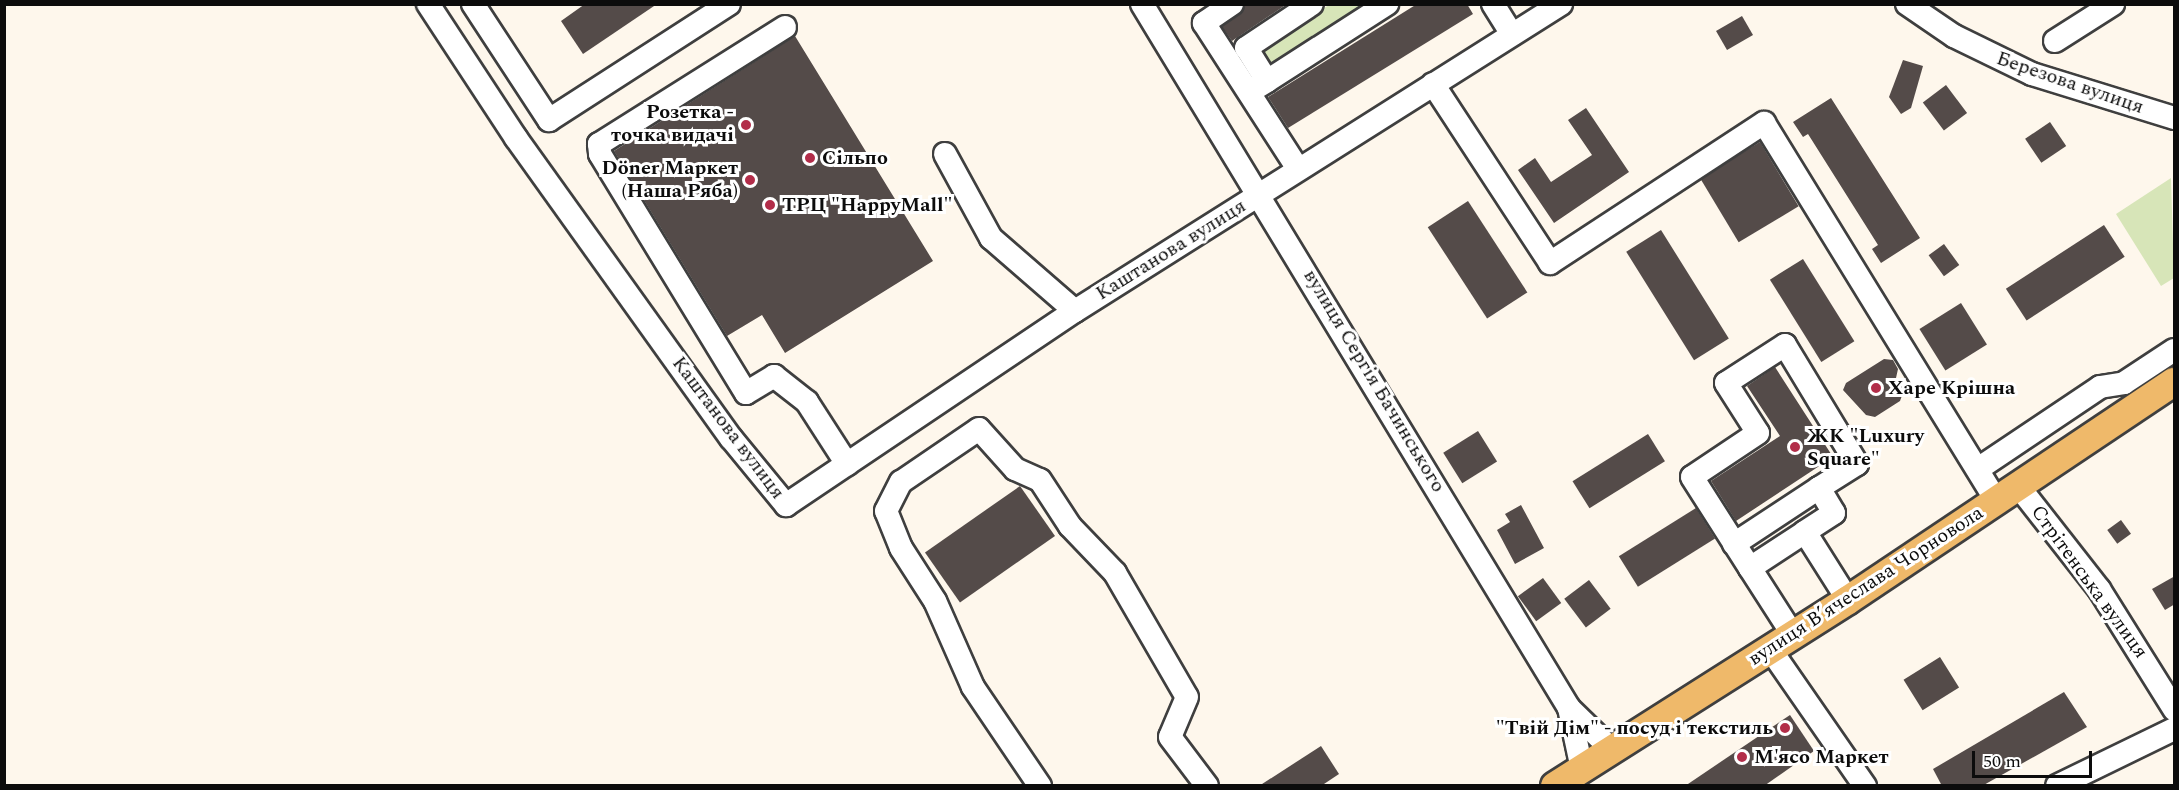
<!DOCTYPE html>
<meta charset="utf-8">
<style>
body{margin:0}
#map{position:relative;width:2179px;height:790px;overflow:hidden;background:#fef7ec;font-family:Spectral,serif}
div>[style]{position:absolute}
.green>*{inset:0;background:#d7e5b8}
.building>*{inset:0;background:#544b49;transform-origin:0 0}
.roads{filter:drop-shadow(2px 0 #3f3f3f) drop-shadow(-2px 0 #3f3f3f) drop-shadow(0 2px #3f3f3f) drop-shadow(0 -2px #3f3f3f)}
.minor>*{height:22px;margin:-11px;padding:0 11px;transform-origin:11px;border-radius:11px;background:#fff}
.major>*{height:28px;margin:-14px;padding:0 14px;transform-origin:14px;border-radius:14px;background:#efb96a}
.dots>*{width:16px;height:16px;translate:-50% -50%;box-sizing:border-box;border:3px solid #fff;border-radius:50%}
span{translate:-50% -50%;white-space:nowrap;text-align:center;line-height:1.15;-webkit-text-stroke:6px #fff;paint-order:stroke}
.street-label{font-size:20px;color:#0c0c0c}
.poi-label{font-size:20px;color:#0c0c0c;font-weight:700}
.right{translate:-100% -50%;text-align:right}
.left{translate:0 -50%;text-align:left}
.frame{position:absolute;inset:0;border:6px solid #0c0c0c;pointer-events:none}
.scale{position:absolute;left:1972px;top:751px;width:120px;height:27px;box-sizing:border-box;border:3px solid #0c0c0c;border-top:0;padding-left:8px;font-size:18px;line-height:21px;white-space:nowrap;color:#0c0c0c;-webkit-text-stroke:4px #fff;paint-order:stroke}
</style>
<div id="map">
<div class="green">
<div style="clip-path:polygon(1329px 5px,1376px 5px,1271px 70px,1259px 49px)"></div>
<div style="clip-path:polygon(2171px 178px,2174px 278px,2161px 286px,2116px 214px)"></div>
</div>
<div class="building">
<div style="clip-path:polygon(585px 4px,657px 4px,583px 54px,561px 21px)"></div>
<div style="clip-path:polygon(1247px 4px,1287px 4px,1232px 41px,1222px 27px)"></div>
<div style="clip-path:polygon(1417px 4px,1467px 4px,1473px 14px,1288px 128px,1268px 97px)"></div>
<div style="left:1742px;top:16px;width:22px;height:30px;rotate:60deg"></div>
<div style="clip-path:polygon(795px 36px,933px 261px,785px 353px,762px 315px,727px 336px,614px 151px)"></div>
<div style="clip-path:polygon(1903px 60px,1923px 66px,1911px 108px,1901px 114px,1889px 97px)"></div>
<div style="left:1946px;top:85px;width:35px;height:29px;rotate:53deg"></div>
<div style="clip-path:polygon(1831px 98px,1920px 238px,1881px 263px,1872px 249px,1878px 245px,1808px 134px,1803px 137px,1793px 122px)"></div>
<div style="clip-path:polygon(1586px 108px,1629px 172px,1554px 223px,1518px 170px,1535px 158px,1551px 182px,1592px 155px,1568px 120px)"></div>
<div style="left:2050px;top:122px;width:29px;height:30px;rotate:56deg"></div>
<div style="left:1760px;top:142px;width:75px;height:70px;rotate:59deg"></div>
<div style="left:1468px;top:201px;width:109px;height:48px;rotate:57deg"></div>
<div style="left:2104px;top:225px;width:38px;height:117px;rotate:57deg"></div>
<div style="left:1661px;top:230px;width:128px;height:41px;rotate:58deg"></div>
<div style="left:1944px;top:244px;width:26px;height:19px;rotate:54deg"></div>
<div style="left:1803px;top:259px;width:97px;height:39px;rotate:58deg"></div>
<div style="left:1961px;top:303px;width:49px;height:49px;rotate:58deg"></div>
<div style="clip-path:polygon(1884px 359px,1893px 360px,1898px 369px,1896px 378px,1904px 390px,1900px 401px,1875px 417px,1866px 415px,1843px 390px,1846px 383px)"></div>
<div style="clip-path:polygon(1775px 367px,1833px 457px,1736px 521px,1711px 481px,1780px 436px,1747px 386px)"></div>
<div style="left:1478px;top:431px;width:36px;height:41px;rotate:58deg"></div>
<div style="left:1648px;top:434px;width:32px;height:89px;rotate:58deg"></div>
<div style="left:1020px;top:486px;width:61px;height:116px;rotate:55deg"></div>
<div style="clip-path:polygon(1521px 505px,1544px 548px,1515px 564px,1497px 530px,1510px 522px,1505px 514px)"></div>
<div style="left:1696px;top:508px;width:36px;height:91px;rotate:58deg"></div>
<div style="left:2121px;top:520px;width:17px;height:17px;rotate:54deg"></div>
<div style="clip-path:polygon(2175px 576px,2175px 604px,2165px 610px,2152px 589px)"></div>
<div style="left:1543px;top:578px;width:31px;height:31px;rotate:54deg"></div>
<div style="left:1589px;top:580px;width:36px;height:31px;rotate:53deg"></div>
<div style="left:1940px;top:657px;width:36px;height:43px;rotate:58deg"></div>
<div style="clip-path:polygon(2064px 692px,2087px 727px,1982px 786px,1942px 786px,1933px 769px)"></div>
<div style="clip-path:polygon(1790px 715px,1814px 751px,1764px 786px,1685px 786px)"></div>
<div style="clip-path:polygon(1321px 746px,1339px 774px,1321px 786px,1259px 786px)"></div>
</div>
<div class="roads">
<div class="minor">
<div style="left:428px;top:4px;width:160px;rotate:56.7deg"></div>
<div style="left:516px;top:138px;width:369px;rotate:54.4deg"></div>
<div style="left:731px;top:438px;width:87px;rotate:50.6deg"></div>
<div style="left:786px;top:505px;width:348px;rotate:-33.9deg"></div>
<div style="left:1075px;top:311px;width:575px;rotate:-32.28deg"></div>
<div style="left:473px;top:4px;width:139px;rotate:56.8deg"></div>
<div style="left:549px;top:120px;width:214px;rotate:-32.8deg"></div>
<div style="left:1142px;top:4px;width:823px;rotate:58.76deg"></div>
<div style="left:1569px;top:708px;width:62px;rotate:78deg"></div>
<div style="left:1232px;top:4px;width:34px;rotate:146deg"></div>
<div style="left:1204px;top:23px;width:174px;rotate:57.2deg"></div>
<div style="left:1493px;top:4px;width:36px;rotate:58deg"></div>
<div style="left:1907px;top:4px;width:57px;rotate:34.2deg"></div>
<div style="left:1954px;top:36px;width:87px;rotate:26deg"></div>
<div style="left:2032px;top:74px;width:149px;rotate:17.2deg"></div>
<div style="left:785px;top:27px;width:220px;rotate:147.8deg"></div>
<div style="left:599px;top:144px;width:10px;rotate:84deg"></div>
<div style="left:600px;top:154px;width:280px;rotate:58.6deg"></div>
<div style="left:746px;top:393px;width:33px;rotate:-31deg"></div>
<div style="left:774px;top:376px;width:42px;rotate:38.2deg"></div>
<div style="left:807px;top:402px;width:74px;rotate:57.2deg"></div>
<div style="left:2055px;top:41px;width:69px;rotate:-32.5deg"></div>
<div style="left:1267px;top:81px;width:143px;rotate:-32.7deg"></div>
<div style="left:1433px;top:84px;width:214px;rotate:56.8deg"></div>
<div style="left:1550px;top:263px;width:256px;rotate:-33.2deg"></div>
<div style="left:1764px;top:123px;width:444px;rotate:58.4deg"></div>
<div style="left:1256px;top:88px;width:13px;rotate:-32deg"></div>
<div style="left:1267px;top:81px;width:39px;rotate:-122deg"></div>
<div style="left:1246px;top:48px;width:79px;rotate:-33.7deg"></div>
<div style="left:945px;top:154px;width:96px;rotate:61.3deg"></div>
<div style="left:991px;top:238px;width:111px;rotate:41deg"></div>
<div style="left:1978px;top:469px;width:147px;rotate:-33.9deg"></div>
<div style="left:2100px;top:387px;width:24px;rotate:-9deg"></div>
<div style="left:2124px;top:383px;width:60px;rotate:-33.4deg"></div>
<div style="left:2019px;top:487px;width:130px;rotate:51.9deg"></div>
<div style="left:2099px;top:589px;width:142px;rotate:58deg"></div>
<div style="left:1819px;top:488px;width:45px;rotate:-32.3deg"></div>
<div style="left:1857px;top:464px;width:139px;rotate:-121.2deg"></div>
<div style="left:1785px;top:345px;width:70px;rotate:147.2deg"></div>
<div style="left:1726px;top:383px;width:59px;rotate:57.4deg"></div>
<div style="left:1758px;top:433px;width:79px;rotate:146.3deg"></div>
<div style="left:1692px;top:477px;width:108px;rotate:57.5deg"></div>
<div style="left:1750px;top:568px;width:66px;rotate:-33.2deg"></div>
<div style="left:1805px;top:532px;width:80px;rotate:57.7deg"></div>
<div style="left:1734px;top:544px;width:102px;rotate:-33.4deg"></div>
<div style="left:1819px;top:488px;width:29px;rotate:59deg"></div>
<div style="left:1834px;top:513px;width:35px;rotate:147deg"></div>
<div style="left:1750px;top:568px;width:80px;rotate:57.3deg"></div>
<div style="left:1770px;top:649px;width:167px;rotate:55.3deg"></div>
<div style="left:1569px;top:708px;width:59px;rotate:44.3deg"></div>
<div style="left:1040px;top:786px;width:120px;rotate:-124.1deg"></div>
<div style="left:973px;top:687px;width:94px;rotate:-113.8deg"></div>
<div style="left:935px;top:601px;width:63px;rotate:-122.7deg"></div>
<div style="left:901px;top:548px;width:40px;rotate:-112deg"></div>
<div style="left:886px;top:511px;width:33px;rotate:-63deg"></div>
<div style="left:901px;top:482px;width:94px;rotate:-34.2deg"></div>
<div style="left:979px;top:429px;width:54px;rotate:48deg"></div>
<div style="left:1015px;top:469px;width:27px;rotate:24deg"></div>
<div style="left:1040px;top:480px;width:55px;rotate:56.9deg"></div>
<div style="left:1070px;top:526px;width:65px;rotate:46.2deg"></div>
<div style="left:1115px;top:573px;width:143px;rotate:59.9deg"></div>
<div style="left:1187px;top:697px;width:43px;rotate:113deg"></div>
<div style="left:1170px;top:737px;width:61px;rotate:52.9deg"></div>
<div style="left:2057px;top:786px;width:130px;rotate:-26deg"></div>
</div>
<div class="major">
<div style="left:1555px;top:786px;width:347px;rotate:-32.4deg"></div>
<div style="left:1848px;top:600px;width:392px;rotate:-33.8deg"></div>
</div>
</div>
<div class="dots">
<div style="left:746px;top:125px;background:#b22d49"></div>
<div style="left:810px;top:158px;background:#b22d49"></div>
<div style="left:750px;top:180px;background:#b22d49"></div>
<div style="left:770px;top:205px;background:#b22d49"></div>
<div style="left:1876px;top:388px;background:#b22d49"></div>
<div style="left:1795px;top:447px;background:#b22d49"></div>
<div style="left:1785px;top:728px;background:#b22d49"></div>
<div style="left:1742px;top:757px;background:#b22d49"></div>
</div>
<div class="street-label">
<span style="left:2070px;top:83px;rotate:19deg">Березова вулиця</span>
<span style="left:1171px;top:250px;rotate:-32deg">Каштанова вулиця</span>
<span style="left:1374px;top:381px;rotate:59deg">вулиця Сергія Бачинського</span>
<span style="left:728px;top:428px;rotate:53deg">Каштанова вулиця</span>
<span style="left:2089px;top:582px;rotate:54deg">Стрітенська вулиця</span>
<span style="left:1866px;top:586px;rotate:-33deg">вулиця Вʼячеслава Чорновола</span>
</div>
<div class="poi-label">
<span class="right" style="left:734px;top:124px">Розетка -<br>точка видачі</span>
<span class="left" style="left:822px;top:158px">Сільпо</span>
<span class="right" style="left:738px;top:180px">Döner Maркет<br>(Наша Ряба)</span>
<span class="left" style="left:782px;top:205px">ТРЦ "HappyMall"</span>
<span class="left" style="left:1888px;top:388px">Харе Крішна</span>
<span class="left" style="left:1807px;top:448px">ЖК "Luxury<br>Square"</span>
<span class="right" style="left:1773px;top:728px">"Твій Дім" - посуд і текстиль</span>
<span class="left" style="left:1754px;top:757px">М'ясо Маркет</span>
</div>
<div class="frame"></div>
<div class="scale">50 m</div>
</div>
